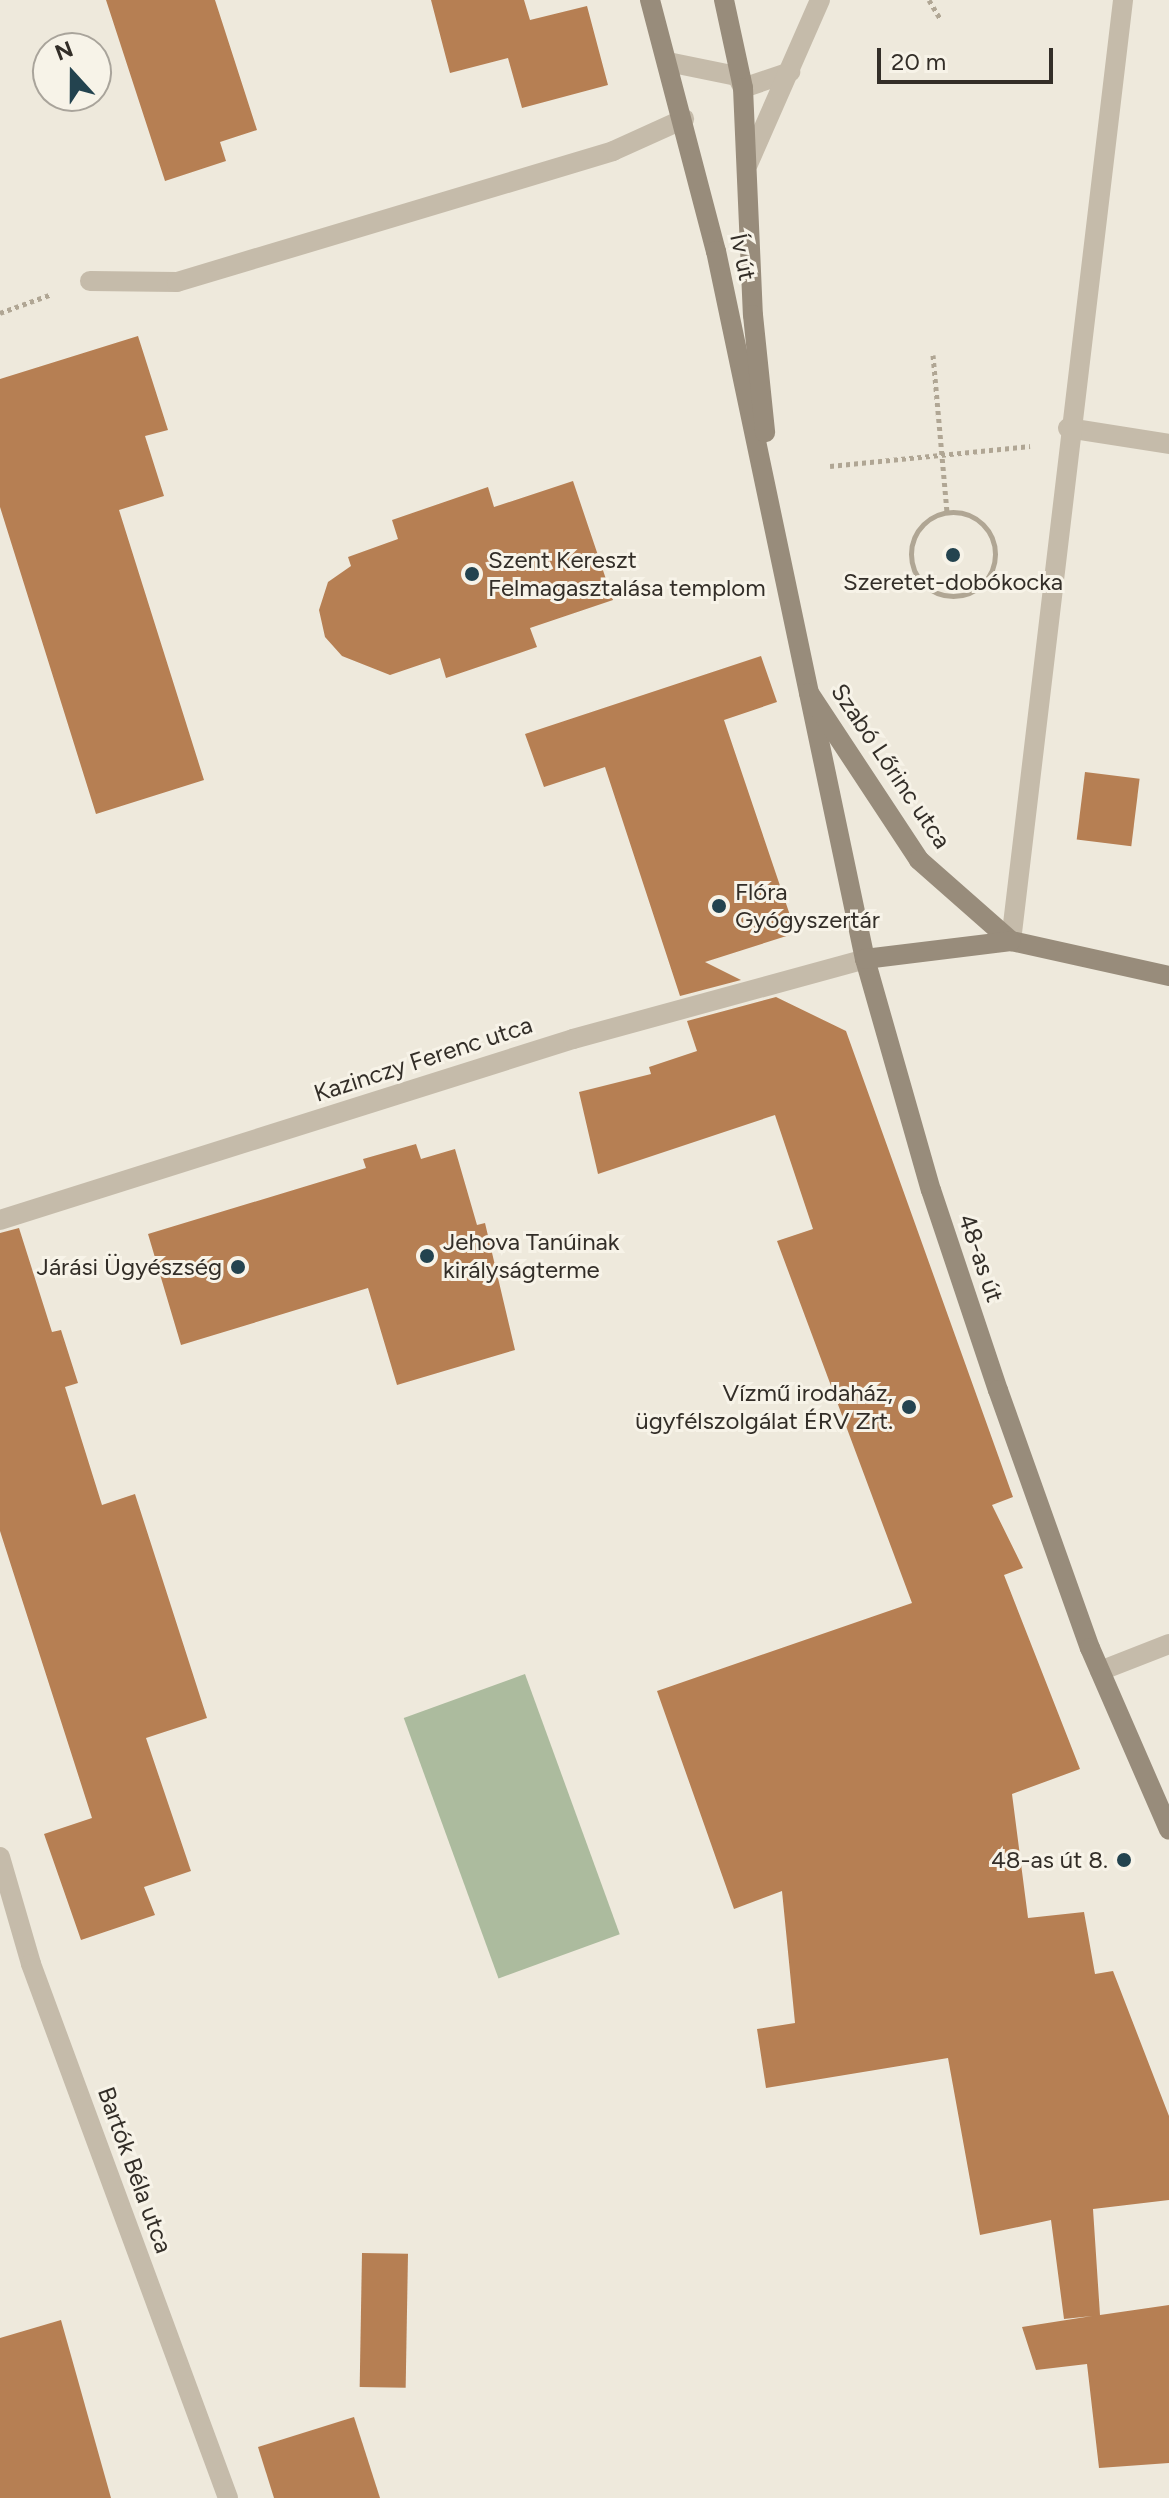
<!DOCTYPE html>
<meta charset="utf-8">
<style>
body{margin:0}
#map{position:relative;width:1169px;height:2498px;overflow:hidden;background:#eee9dc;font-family:Figtree,sans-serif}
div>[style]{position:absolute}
.green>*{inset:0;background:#acbb9e;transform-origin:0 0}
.building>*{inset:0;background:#b67f53;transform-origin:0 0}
.path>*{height:5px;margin-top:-2.5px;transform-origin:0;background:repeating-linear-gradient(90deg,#b0a694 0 4px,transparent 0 8px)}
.path>.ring{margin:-2.5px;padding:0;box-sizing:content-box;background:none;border:5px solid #b0a694;border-radius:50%}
.lane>*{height:20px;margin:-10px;padding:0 10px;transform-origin:10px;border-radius:10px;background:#c5bbaa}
.street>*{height:20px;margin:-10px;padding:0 10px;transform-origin:10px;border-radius:10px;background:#c5bbaa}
.secondary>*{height:20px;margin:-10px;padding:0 10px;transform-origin:10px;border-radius:10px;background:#988c7b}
.dots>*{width:22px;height:22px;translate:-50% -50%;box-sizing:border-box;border:4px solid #f7f3e8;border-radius:50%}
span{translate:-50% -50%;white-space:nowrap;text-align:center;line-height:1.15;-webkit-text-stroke:6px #f7f3e8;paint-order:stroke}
.street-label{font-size:24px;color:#332e28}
.poi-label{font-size:24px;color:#332e28}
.left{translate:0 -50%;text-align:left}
.right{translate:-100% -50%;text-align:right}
.north{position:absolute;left:32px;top:32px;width:80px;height:80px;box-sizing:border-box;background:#f7f3e8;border:2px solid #a9a49b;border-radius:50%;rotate:339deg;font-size:22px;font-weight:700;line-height:32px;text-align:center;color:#332e28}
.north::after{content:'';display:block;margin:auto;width:28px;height:36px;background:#23434f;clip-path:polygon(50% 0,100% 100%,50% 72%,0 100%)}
.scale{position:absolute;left:877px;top:48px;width:176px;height:36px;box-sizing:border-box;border:4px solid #332e28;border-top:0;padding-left:10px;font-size:24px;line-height:28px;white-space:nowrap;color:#332e28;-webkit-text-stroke:6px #f7f3e8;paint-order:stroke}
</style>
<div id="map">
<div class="green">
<div style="left:525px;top:1674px;width:277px;height:129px;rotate:70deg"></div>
</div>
<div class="building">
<div style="clip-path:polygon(106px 0,215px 0,257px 130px,220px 142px,226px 161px,165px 181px)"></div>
<div style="clip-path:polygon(431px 0,524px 0,530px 20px,587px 6px,608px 85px,522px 108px,508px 58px,450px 73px)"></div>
<div style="clip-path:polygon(138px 336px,168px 430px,145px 436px,164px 496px,119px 510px,204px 780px,96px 814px,0 507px,0 379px)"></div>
<div style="clip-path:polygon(573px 481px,613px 600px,530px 628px,537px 647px,446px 678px,440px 658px,390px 675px,342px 656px,325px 637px,319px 610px,328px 582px,351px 566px,348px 557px,398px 539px,392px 520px,488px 487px,494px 507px)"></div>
<div style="clip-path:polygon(761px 656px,777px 702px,724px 720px,796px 933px,705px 962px,741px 980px,680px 996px,605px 767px,544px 787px,525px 734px)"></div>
<div style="left:1085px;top:772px;width:55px;height:68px;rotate:7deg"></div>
<div style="clip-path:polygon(776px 997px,846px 1031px,1013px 1497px,992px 1505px,1023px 1568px,1004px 1575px,1080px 1769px,1012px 1794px,1028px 1918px,1084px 1912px,1095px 1974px,1113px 1971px,1169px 2116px,1169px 2200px,1093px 2209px,1100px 2315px,1169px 2305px,1169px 2463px,1099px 2468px,1087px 2364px,1036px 2370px,1022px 2327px,1092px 2316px,1064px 2319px,1051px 2220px,980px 2235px,948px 2058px,766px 2088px,757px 2029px,795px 2023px,782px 1891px,734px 1909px,657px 1691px,912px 1603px,777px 1241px,813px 1229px,775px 1115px,598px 1174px,579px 1092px,651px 1074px,649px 1067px,697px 1051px,687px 1021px)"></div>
<div style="clip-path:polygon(416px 1144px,421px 1159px,455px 1149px,477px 1225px,485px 1223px,515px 1350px,397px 1385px,368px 1288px,181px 1345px,148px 1234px,366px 1168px,363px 1159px)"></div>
<div style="clip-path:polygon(19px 1228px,52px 1332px,61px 1330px,78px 1383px,65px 1387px,102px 1505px,135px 1494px,207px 1718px,146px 1738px,191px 1871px,144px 1887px,155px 1915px,81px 1940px,44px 1834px,92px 1818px,0 1531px,0 1233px)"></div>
<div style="left:362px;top:2253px;width:46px;height:134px;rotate:1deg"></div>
<div style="clip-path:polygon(61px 2320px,111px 2498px,0 2498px,0 2338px)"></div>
<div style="clip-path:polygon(354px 2417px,380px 2498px,274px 2498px,258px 2447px)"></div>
</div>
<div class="path">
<div style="left:929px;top:0;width:21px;rotate:59deg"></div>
<div style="left:0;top:313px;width:55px;rotate:-20.1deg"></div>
<div style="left:933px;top:355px;width:158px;rotate:84.9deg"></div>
<div style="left:830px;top:466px;width:201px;rotate:-5.7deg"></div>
<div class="ring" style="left:911px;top:512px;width:79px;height:79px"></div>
</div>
<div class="lane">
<div style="left:1100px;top:1671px;width:74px;rotate:-21.4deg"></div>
</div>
<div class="street">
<div style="left:668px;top:62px;width:70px;rotate:11.5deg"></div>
<div style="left:737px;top:76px;width:13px;rotate:63deg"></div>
<div style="left:743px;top:88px;width:50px;rotate:-18.8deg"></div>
<div style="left:748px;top:164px;width:179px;rotate:-66.3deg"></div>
<div style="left:90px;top:281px;width:87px;rotate:0.7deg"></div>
<div style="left:177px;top:282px;width:455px;rotate:-16.7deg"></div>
<div style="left:613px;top:151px;width:78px;rotate:-24.3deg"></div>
<div style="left:1068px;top:428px;width:102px;rotate:9deg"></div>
<div style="left:1011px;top:941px;width:948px;rotate:-83.21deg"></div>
<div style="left:0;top:1220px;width:601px;rotate:-17.53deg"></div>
<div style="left:573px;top:1039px;width:303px;rotate:-15.3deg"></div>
<div style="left:0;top:1857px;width:111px;rotate:73.8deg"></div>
<div style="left:31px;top:1964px;width:569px;rotate:69.75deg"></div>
</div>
<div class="secondary">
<div style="left:650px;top:0;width:260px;rotate:75.3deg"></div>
<div style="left:716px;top:251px;width:724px;rotate:78.12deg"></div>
<div style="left:865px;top:959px;width:240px;rotate:74.1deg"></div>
<div style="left:931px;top:1190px;width:211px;rotate:71.5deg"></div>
<div style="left:998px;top:1390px;width:274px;rotate:70.4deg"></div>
<div style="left:1090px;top:1648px;width:198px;rotate:66.5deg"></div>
<div style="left:724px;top:0;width:90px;rotate:77.8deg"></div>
<div style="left:743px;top:88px;width:227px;rotate:87.5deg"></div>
<div style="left:753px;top:315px;width:118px;rotate:84.1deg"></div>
<div style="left:809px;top:693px;width:200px;rotate:56.6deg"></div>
<div style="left:919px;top:860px;width:123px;rotate:41.4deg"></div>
<div style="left:1011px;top:941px;width:162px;rotate:12.5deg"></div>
<div style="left:865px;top:959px;width:147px;rotate:-7deg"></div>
</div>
<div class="dots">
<div style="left:953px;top:555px;background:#23434f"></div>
<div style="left:472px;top:574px;background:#23434f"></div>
<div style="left:719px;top:906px;background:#23434f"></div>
<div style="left:427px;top:1256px;background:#23434f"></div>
<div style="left:238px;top:1267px;background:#23434f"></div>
<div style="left:909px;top:1407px;background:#23434f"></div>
<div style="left:1124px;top:1860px;background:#23434f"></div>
</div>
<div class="street-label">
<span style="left:743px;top:257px;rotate:78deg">Ív út</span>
<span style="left:891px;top:766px;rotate:56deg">Szabó Lőrinc utca</span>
<span style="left:423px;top:1059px;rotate:-18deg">Kazinczy Ferenc utca</span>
<span style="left:981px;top:1258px;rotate:71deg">48-as út</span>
<span style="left:135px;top:2170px;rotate:70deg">Bartók Béla utca</span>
</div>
<div class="poi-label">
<span class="left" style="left:488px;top:574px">Szent Kereszt<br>Felmagasztalása templom</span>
<span style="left:953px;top:582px">Szeretet-dobókocka</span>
<span class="left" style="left:735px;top:906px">Flóra<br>Gyógyszertár</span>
<span class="left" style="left:443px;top:1256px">Jehova Tanúinak<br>királyságterme</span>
<span class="right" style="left:222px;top:1267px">Járási Ügyészség</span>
<span class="right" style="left:893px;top:1407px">Vízmű irodaház,<br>ügyfélszolgálat ÉRV Zrt.</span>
<span class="right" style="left:1108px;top:1860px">48-as út 8.</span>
</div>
<div class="north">N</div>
<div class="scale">20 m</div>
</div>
